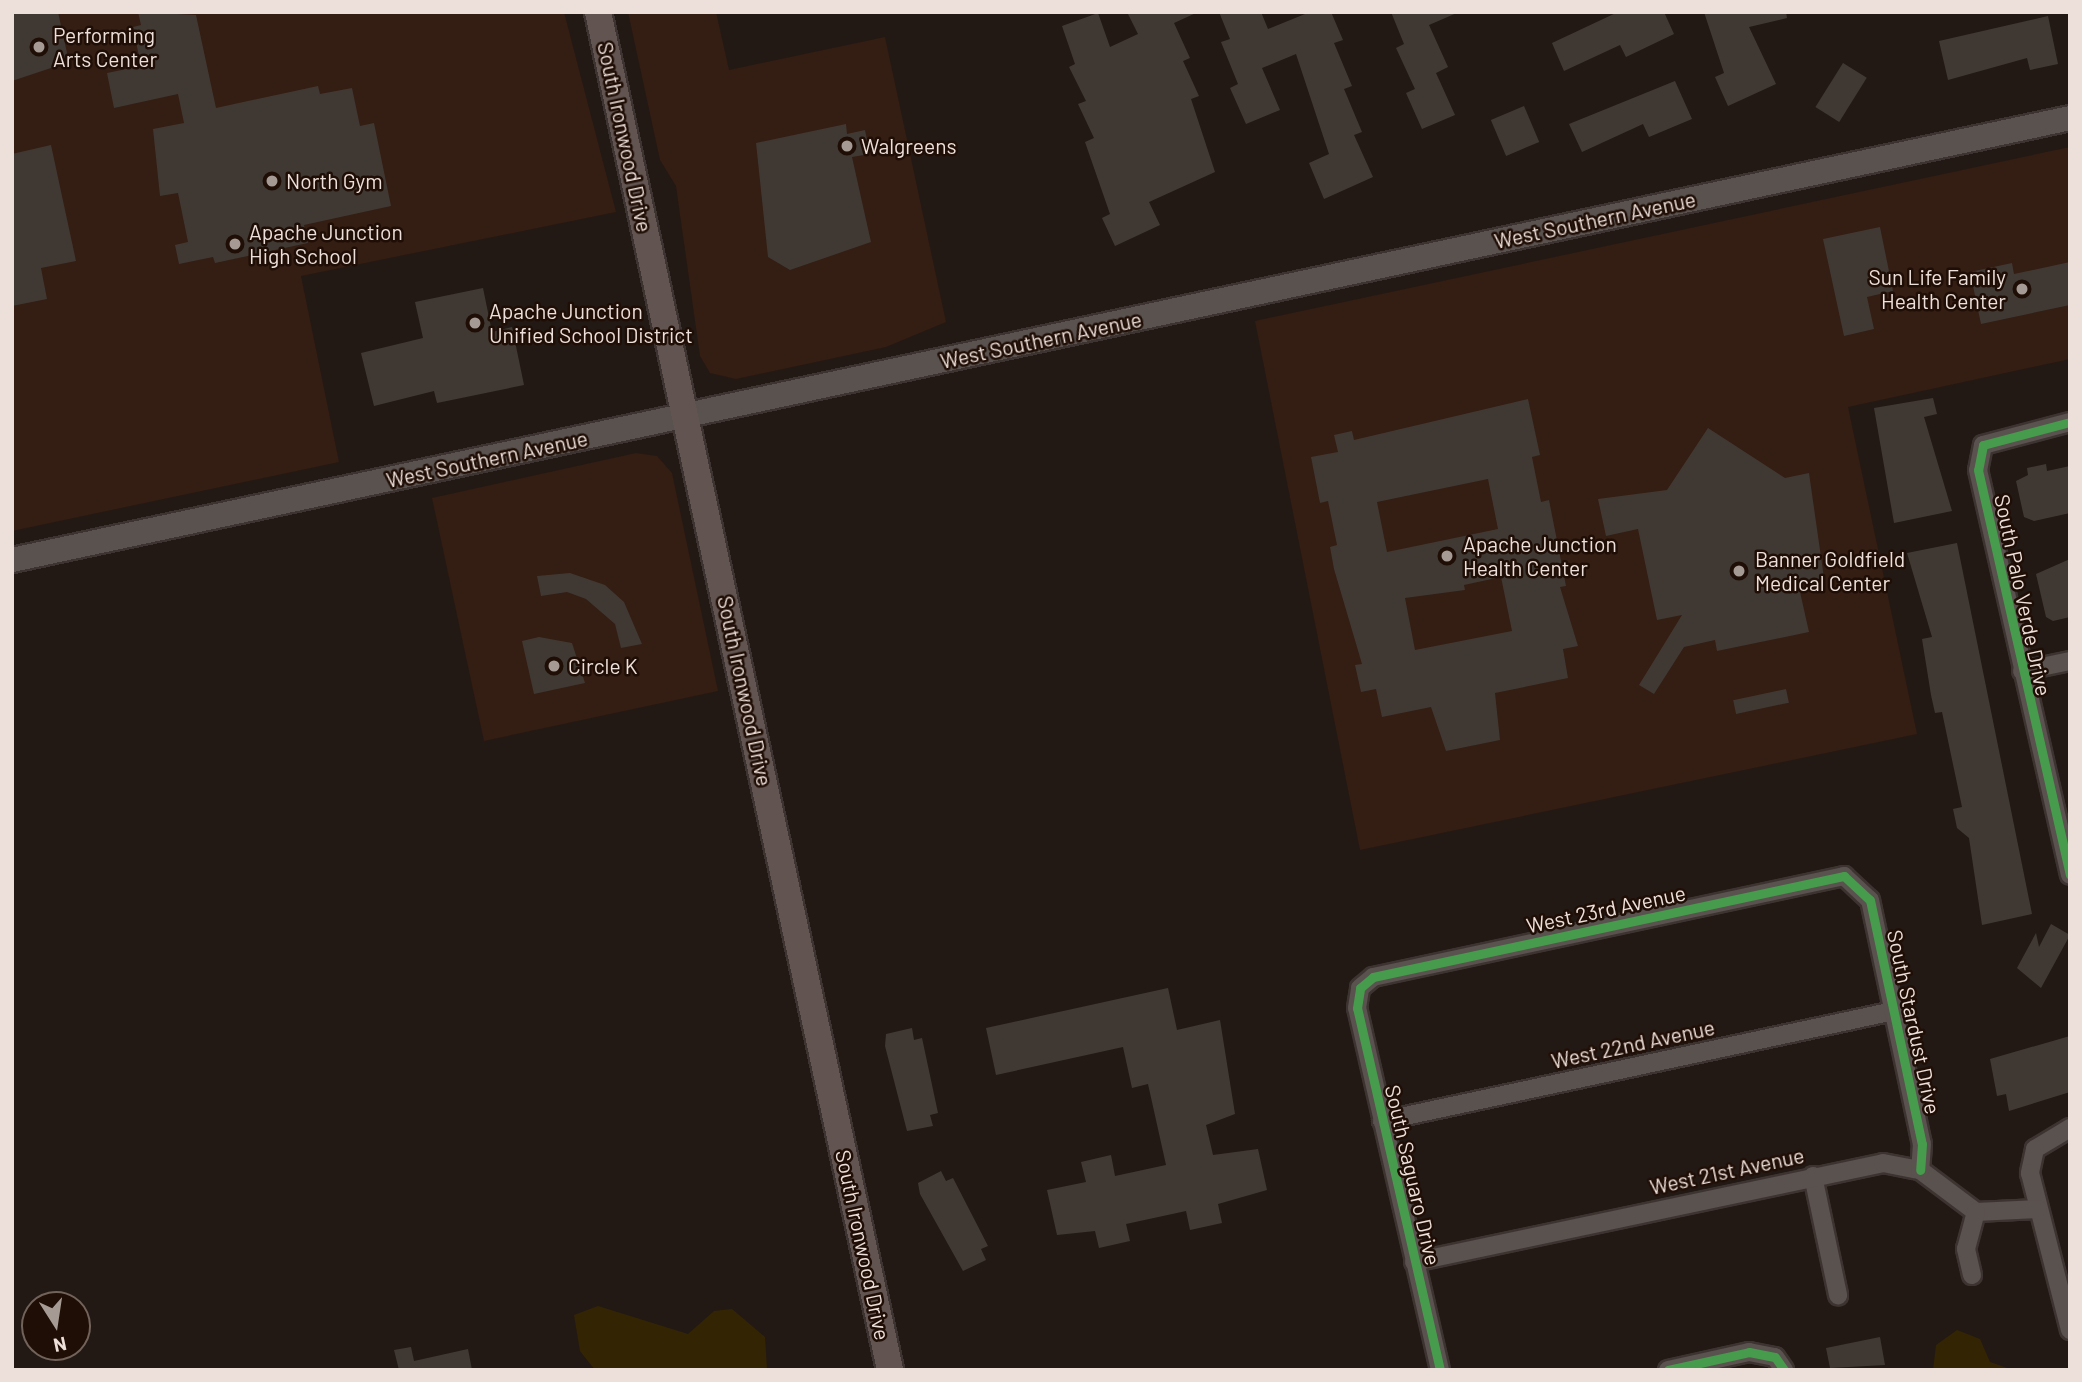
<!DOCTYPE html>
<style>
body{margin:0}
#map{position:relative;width:2082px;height:1382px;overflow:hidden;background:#231914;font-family:Barlow,sans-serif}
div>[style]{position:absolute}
.built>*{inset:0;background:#341d12}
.green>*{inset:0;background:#332503}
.building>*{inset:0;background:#403933;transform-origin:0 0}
.roads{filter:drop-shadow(2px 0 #3d3431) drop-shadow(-2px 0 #3d3431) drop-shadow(0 2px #3d3431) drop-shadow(0 -2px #3d3431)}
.minor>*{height:18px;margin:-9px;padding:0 9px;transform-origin:9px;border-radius:9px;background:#5a524f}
.secondary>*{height:24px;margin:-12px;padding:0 12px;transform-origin:12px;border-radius:12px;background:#5a524f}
.primary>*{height:26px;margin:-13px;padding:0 13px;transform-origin:13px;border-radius:13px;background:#625450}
.cycleway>*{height:9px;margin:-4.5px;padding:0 4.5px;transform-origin:4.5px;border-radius:4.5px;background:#469c4c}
.dots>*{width:19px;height:19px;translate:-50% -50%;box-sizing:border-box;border:4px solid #1f0e06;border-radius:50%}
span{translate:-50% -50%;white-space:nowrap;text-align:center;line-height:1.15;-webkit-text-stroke:5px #1f0e06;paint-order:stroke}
.poi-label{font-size:21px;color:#eddfd9}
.left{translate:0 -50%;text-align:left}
.right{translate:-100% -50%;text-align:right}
.street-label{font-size:21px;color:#eddfd9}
.frame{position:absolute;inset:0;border:14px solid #eddfd9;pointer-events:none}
.north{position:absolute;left:21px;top:1291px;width:70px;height:70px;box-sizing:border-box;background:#1f0e06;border:2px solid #71625a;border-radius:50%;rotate:168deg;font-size:19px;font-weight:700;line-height:28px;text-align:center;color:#eddfd9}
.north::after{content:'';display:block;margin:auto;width:24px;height:32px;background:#a69a94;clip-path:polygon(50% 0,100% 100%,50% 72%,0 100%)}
</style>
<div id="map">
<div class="built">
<div style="clip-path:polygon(12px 12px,564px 12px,616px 212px,301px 276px,339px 462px,12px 531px)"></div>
<div style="clip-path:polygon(628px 12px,716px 12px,729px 70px,885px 37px,946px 322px,886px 347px,736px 379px,710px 373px,700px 356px,676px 186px,660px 160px)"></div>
<div style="clip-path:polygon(2070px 147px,2070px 359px,1848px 407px,1917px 734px,1360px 850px,1255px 321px)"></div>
<div style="clip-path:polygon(636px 453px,657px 456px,672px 473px,718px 691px,484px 741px,432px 498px)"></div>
</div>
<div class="green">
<div style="clip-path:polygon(598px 1306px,688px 1334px,714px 1311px,732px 1309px,765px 1337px,767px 1370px,595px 1370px,580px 1351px,574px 1315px)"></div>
<div style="clip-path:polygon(1957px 1330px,1980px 1339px,1990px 1362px,2013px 1370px,1933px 1370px,1936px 1345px)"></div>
</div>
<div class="building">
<div style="clip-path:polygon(12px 12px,58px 12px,69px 62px,12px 81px)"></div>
<div style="clip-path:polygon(138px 12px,196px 15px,216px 108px,318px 86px,320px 94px,352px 88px,360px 126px,374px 123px,391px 206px,304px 225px,308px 243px,215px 263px,213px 257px,179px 264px,175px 245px,188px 242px,178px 193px,160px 196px,153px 129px,184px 123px,178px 94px,114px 108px,107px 73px,141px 66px,133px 27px,141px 25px)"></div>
<div style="clip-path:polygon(1127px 12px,1198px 12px,1174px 23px,1190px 58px,1183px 61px,1199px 96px,1191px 99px,1215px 172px,1149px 202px,1160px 225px,1115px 246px,1102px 218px,1110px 214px,1085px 142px,1094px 138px,1078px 104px,1086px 101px,1069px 67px,1075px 64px,1062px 26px,1098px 13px,1110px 47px,1138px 34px)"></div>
<div style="clip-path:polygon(1219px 12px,1261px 12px,1268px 29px,1310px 12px,1331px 12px,1343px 40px,1334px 43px,1352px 86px,1344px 89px,1362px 132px,1354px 135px,1373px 177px,1324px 199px,1309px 163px,1329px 154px,1296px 54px,1262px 68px,1280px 110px,1246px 124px,1230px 88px,1238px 84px,1221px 42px,1230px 39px)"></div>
<div style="clip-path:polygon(1391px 12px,1459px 12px,1429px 25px,1448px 67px,1436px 73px,1455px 115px,1422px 129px,1406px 93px,1415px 89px,1396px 48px,1404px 44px)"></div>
<div style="clip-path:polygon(1618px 12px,1664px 12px,1674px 34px,1626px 57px,1620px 45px,1564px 71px,1552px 43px)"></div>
<div style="clip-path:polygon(1704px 12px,1786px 12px,1787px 18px,1749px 27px,1776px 84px,1728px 106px,1715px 77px,1724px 73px)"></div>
<div style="clip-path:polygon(2048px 16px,2058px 64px,2030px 70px,2027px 58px,1948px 80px,1939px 41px)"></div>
<div style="left:1843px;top:63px;width:28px;height:52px;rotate:32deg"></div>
<div style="clip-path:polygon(1675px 81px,1692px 119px,1649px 137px,1643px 124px,1582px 152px,1569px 124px)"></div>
<div style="left:1524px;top:106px;width:39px;height:36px;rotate:67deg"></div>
<div style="clip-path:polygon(846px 124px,847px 134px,865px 130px,870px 154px,852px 157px,871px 242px,790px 270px,768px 257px,756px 143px)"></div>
<div style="clip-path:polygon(51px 145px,76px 261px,41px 268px,47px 299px,12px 306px,12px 154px)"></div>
<div style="clip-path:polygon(1880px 227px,1893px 291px,1867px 297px,1874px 329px,1844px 336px,1823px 239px)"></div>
<div style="clip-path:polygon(2070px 262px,2070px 305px,1981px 324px,1970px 272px,2012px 263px,2014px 274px)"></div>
<div style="clip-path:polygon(483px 288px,492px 332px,512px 327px,524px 385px,437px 403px,434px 391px,374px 406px,361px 353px,423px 338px,415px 302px)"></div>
<div style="clip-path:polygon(1933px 398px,1937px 414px,1924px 417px,1952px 511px,1894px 523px,1874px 408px)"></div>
<div style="clip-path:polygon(evenodd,1528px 399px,1540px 455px,1532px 457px,1541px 502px,1549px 500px,1566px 586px,1560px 587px,1578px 646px,1563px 649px,1568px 678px,1495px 693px,1500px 740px,1446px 751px,1431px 707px,1382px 717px,1376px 689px,1361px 692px,1355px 665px,1362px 664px,1334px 569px,1330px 547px,1337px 545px,1328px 501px,1320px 503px,1311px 457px,1338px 452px,1334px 435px,1352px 431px,1354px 440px,1528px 399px,1488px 479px,1498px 529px,1387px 552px,1377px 502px,1488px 479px,1528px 399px,1501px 577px,1512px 631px,1415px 650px,1405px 598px,1465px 590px,1464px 585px,1501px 577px)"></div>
<div style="clip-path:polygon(1708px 428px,1785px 478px,1809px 473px,1824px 578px,1798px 583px,1809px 632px,1717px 651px,1715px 640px,1684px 647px,1654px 694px,1639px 685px,1682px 615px,1657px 620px,1638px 529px,1606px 536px,1598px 499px,1667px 490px)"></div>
<div style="clip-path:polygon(2046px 464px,2047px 471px,2070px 466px,2070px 513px,2034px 521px,2024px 517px,2016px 481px,2028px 475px,2027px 468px)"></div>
<div style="clip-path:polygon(1957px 543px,2032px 914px,1982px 925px,1969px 838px,1957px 828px,1953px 809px,1962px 807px,1942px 712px,1935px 713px,1931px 695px,1922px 639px,1932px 637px,1907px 553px)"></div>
<div style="clip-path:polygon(2070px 559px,2070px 617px,2053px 621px,2046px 617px,2036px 574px)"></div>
<div style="clip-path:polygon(570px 573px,605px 585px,624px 602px,642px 644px,621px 648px,615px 624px,586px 599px,567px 592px,541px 596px,537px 576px)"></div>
<div style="clip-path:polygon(539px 637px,572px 643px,585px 683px,534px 694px,522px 641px)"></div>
<div style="left:1786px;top:689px;width:14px;height:54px;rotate:78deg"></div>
<div style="clip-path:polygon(2051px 924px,2070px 935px,2041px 988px,2017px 968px,2036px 933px,2039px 947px)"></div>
<div style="clip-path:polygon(1168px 988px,1177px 1030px,1220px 1020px,1235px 1114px,1206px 1125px,1213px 1155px,1258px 1149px,1267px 1190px,1218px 1204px,1222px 1223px,1190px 1230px,1186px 1211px,1126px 1224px,1130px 1241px,1099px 1248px,1095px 1231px,1057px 1235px,1047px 1190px,1086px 1182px,1081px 1162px,1111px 1155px,1115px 1176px,1166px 1165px,1148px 1084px,1132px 1088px,1123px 1047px,996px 1075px,986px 1028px)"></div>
<div style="clip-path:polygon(912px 1028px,914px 1040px,922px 1038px,938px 1113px,930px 1115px,933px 1126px,907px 1131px,885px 1046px,886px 1034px)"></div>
<div style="clip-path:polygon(2070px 1036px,2070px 1092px,2009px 1111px,2006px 1094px,1997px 1096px,1990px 1059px)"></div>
<div style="clip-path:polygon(941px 1171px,946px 1181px,953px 1178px,988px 1246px,981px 1249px,986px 1260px,963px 1271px,920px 1194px,918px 1183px)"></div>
<div style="clip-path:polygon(1880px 1337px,1885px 1365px,1830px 1368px,1826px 1348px)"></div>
<div style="clip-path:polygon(411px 1347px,414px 1361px,468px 1349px,472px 1370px,399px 1370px,394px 1350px)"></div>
</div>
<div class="roads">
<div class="minor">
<div style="left:2070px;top:422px;width:90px;rotate:165.2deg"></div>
<div style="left:1983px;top:445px;width:25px;rotate:101deg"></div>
<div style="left:1978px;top:470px;width:415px;rotate:77.2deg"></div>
<div style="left:2022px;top:671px;width:49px;rotate:-11.8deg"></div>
<div style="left:1382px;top:1121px;width:524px;rotate:-12.13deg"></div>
<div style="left:2070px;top:1128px;width:41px;rotate:149deg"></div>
<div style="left:2035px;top:1149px;width:25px;rotate:102deg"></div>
<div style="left:2030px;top:1173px;width:162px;rotate:75.7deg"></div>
<div style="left:1813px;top:1176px;width:122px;rotate:78.1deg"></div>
<div style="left:1414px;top:1262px;width:479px;rotate:-11.9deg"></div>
<div style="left:1883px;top:1163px;width:38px;rotate:11deg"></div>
<div style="left:1920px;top:1170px;width:70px;rotate:36.9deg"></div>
<div style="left:1976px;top:1212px;width:62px;rotate:-2.8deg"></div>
<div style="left:1972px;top:1275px;width:27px;rotate:-103deg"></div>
<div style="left:1966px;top:1249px;width:38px;rotate:-75deg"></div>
<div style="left:1440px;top:1370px;width:371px;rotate:-102.9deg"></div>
<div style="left:1357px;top:1008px;width:20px;rotate:-81deg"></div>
<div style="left:1360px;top:988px;width:17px;rotate:-40deg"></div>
<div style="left:1373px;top:977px;width:482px;rotate:-12.1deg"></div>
<div style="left:1844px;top:876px;width:35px;rotate:43deg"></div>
<div style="left:1870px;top:900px;width:249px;rotate:78deg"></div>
<div style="left:1922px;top:1144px;width:26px;rotate:94deg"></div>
<div style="left:1668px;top:1370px;width:83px;rotate:-12.5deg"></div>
<div style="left:1749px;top:1352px;width:26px;rotate:11deg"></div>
<div style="left:1775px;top:1357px;width:16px;rotate:55deg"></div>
</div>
<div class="secondary">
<div style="left:12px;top:560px;width:2105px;rotate:-12.12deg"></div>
</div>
<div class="primary">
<div style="left:598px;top:12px;width:1389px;rotate:77.86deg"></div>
</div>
</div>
<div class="cycleway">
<div style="left:2070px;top:422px;width:90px;rotate:165.2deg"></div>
<div style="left:1983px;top:445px;width:25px;rotate:101deg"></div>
<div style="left:1978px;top:470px;width:415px;rotate:77.2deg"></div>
<div style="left:1440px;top:1370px;width:371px;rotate:-102.9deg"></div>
<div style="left:1357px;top:1008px;width:20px;rotate:-81deg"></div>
<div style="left:1360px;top:988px;width:17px;rotate:-40deg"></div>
<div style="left:1373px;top:977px;width:482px;rotate:-12.1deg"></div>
<div style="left:1844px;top:876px;width:35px;rotate:43deg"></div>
<div style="left:1870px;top:900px;width:249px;rotate:78deg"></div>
<div style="left:1922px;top:1144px;width:26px;rotate:94deg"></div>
<div style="left:1668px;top:1370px;width:83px;rotate:-12.5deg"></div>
<div style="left:1749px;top:1352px;width:26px;rotate:11deg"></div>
<div style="left:1775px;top:1357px;width:16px;rotate:55deg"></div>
</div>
<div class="dots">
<div style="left:39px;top:47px;background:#a69a94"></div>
<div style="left:847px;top:146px;background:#a69a94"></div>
<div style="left:272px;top:181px;background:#a69a94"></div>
<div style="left:235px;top:244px;background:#a69a94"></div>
<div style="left:2022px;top:289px;background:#a69a94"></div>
<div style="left:475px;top:323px;background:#a69a94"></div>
<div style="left:1447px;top:556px;background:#a69a94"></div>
<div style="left:1739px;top:571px;background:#a69a94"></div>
<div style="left:554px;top:666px;background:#a69a94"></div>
</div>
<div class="poi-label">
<span class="left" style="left:53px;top:47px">Performing<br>Arts Center</span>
<span class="left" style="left:861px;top:146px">Walgreens</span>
<span class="left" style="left:286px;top:181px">North Gym</span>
<span class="left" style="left:249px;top:244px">Apache Junction<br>High School</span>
<span class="right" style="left:2006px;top:289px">Sun Life Family<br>Health Center</span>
<span class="left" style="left:489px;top:323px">Apache Junction<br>Unified School District</span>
<span class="left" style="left:1463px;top:556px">Apache Junction<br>Health Center</span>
<span class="left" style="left:1755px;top:571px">Banner Goldfield<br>Medical Center</span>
<span class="left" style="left:568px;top:666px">Circle K</span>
</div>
<div class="street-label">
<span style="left:625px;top:137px;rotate:78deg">South Ironwood Drive</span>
<span style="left:1595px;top:220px;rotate:-12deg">West Southern Avenue</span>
<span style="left:1041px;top:340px;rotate:-12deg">West Southern Avenue</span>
<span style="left:487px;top:459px;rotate:-12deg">West Southern Avenue</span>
<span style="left:2023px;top:595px;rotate:78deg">South Palo Verde Drive</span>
<span style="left:745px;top:691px;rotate:78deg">South Ironwood Drive</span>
<span style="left:1606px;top:909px;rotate:-12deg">West 23rd Avenue</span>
<span style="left:1914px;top:1022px;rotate:78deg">South Stardust Drive</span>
<span style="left:1633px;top:1044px;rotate:-12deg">West 22nd Avenue</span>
<span style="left:1727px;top:1171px;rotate:-12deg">West 21st Avenue</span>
<span style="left:1413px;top:1175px;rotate:77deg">South Saguaro Drive</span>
<span style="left:863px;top:1245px;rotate:78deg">South Ironwood Drive</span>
</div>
<div class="frame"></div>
<div class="north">N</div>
</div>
